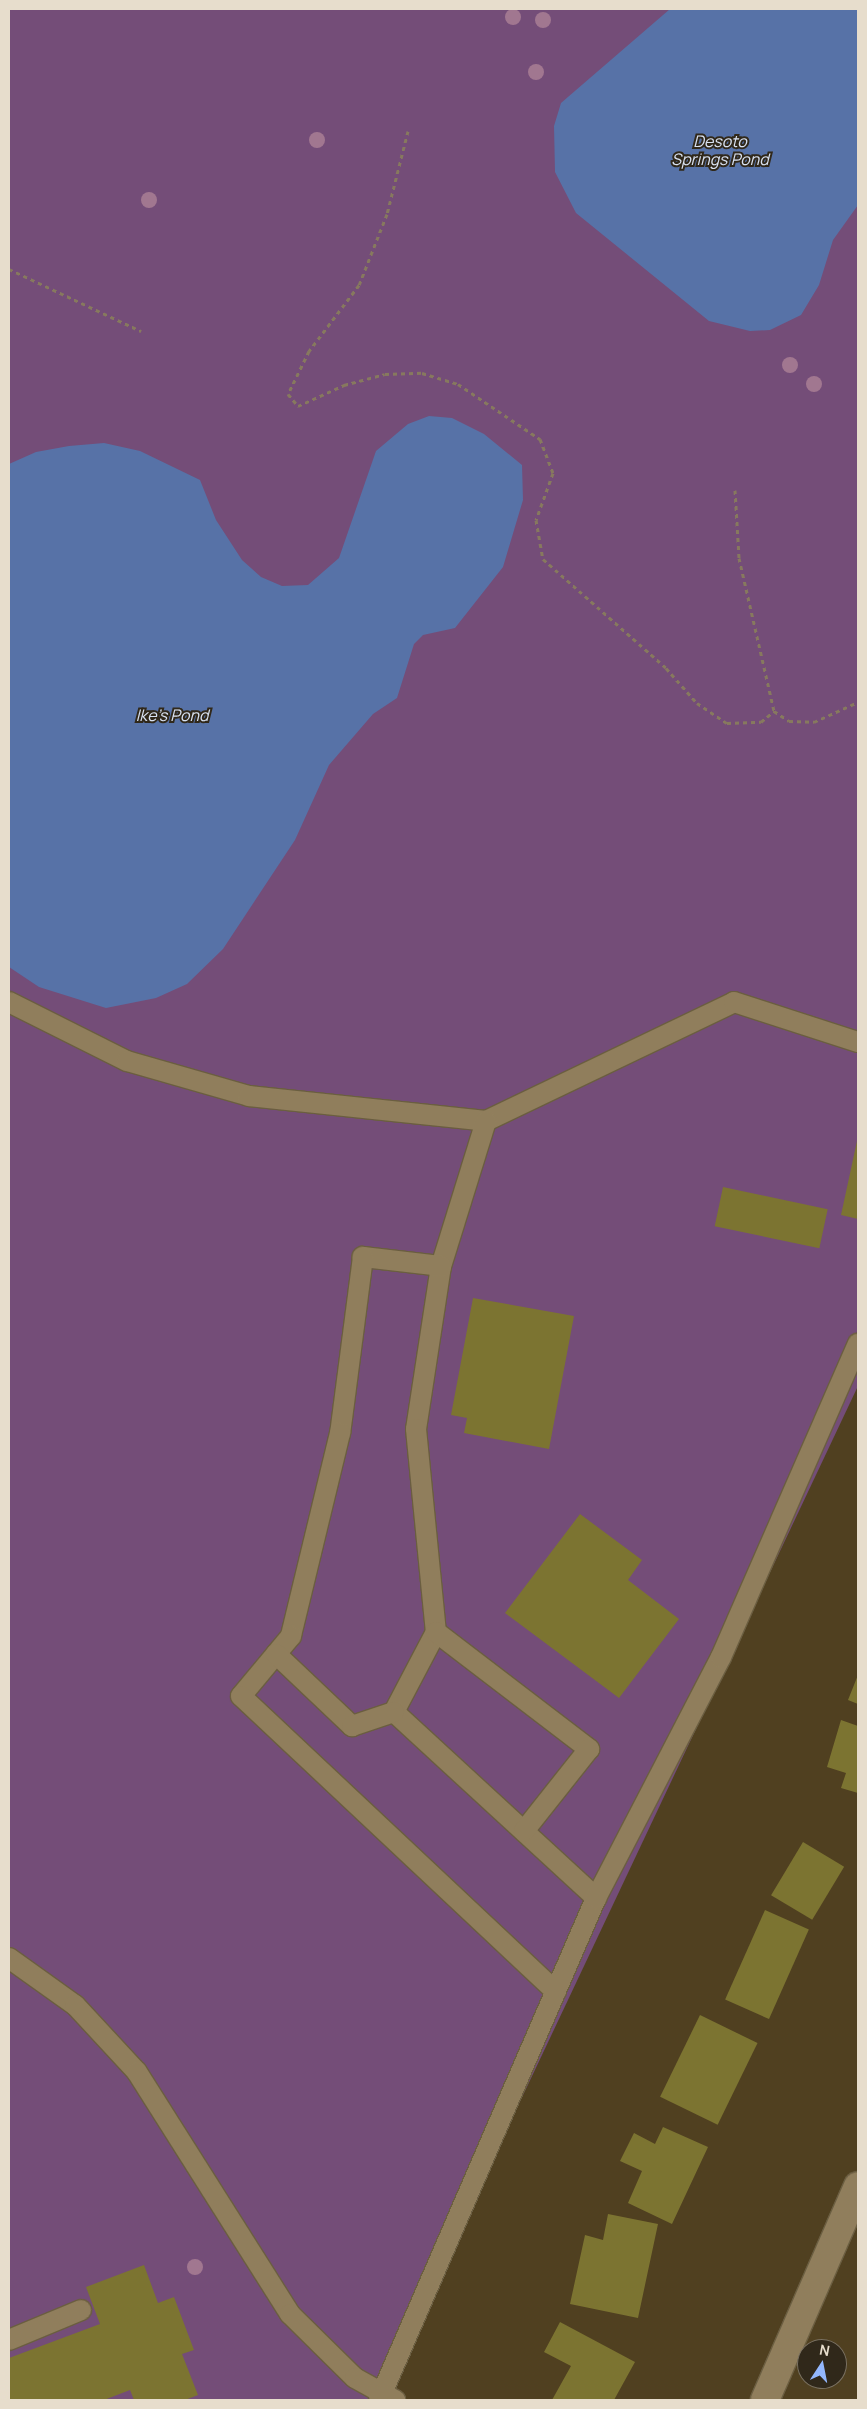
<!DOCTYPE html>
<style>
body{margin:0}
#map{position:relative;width:867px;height:2409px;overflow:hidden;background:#504020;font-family:Manrope,sans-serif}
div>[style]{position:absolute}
.green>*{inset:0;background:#744d78}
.water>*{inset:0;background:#5772a7}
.building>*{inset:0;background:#7c7431;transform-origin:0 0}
.path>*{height:3px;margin-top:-1.5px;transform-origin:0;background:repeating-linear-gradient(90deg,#87795e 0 4px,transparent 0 8px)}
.roads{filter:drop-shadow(1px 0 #6b5e41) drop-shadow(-1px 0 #6b5e41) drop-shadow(0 1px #6b5e41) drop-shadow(0 -1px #6b5e41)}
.service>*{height:20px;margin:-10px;padding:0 10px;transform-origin:10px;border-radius:10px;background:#907e5c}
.minor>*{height:28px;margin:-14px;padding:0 14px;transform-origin:14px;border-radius:14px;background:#907e5c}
.trees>*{width:16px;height:16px;margin:-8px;border-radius:50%;background:#a17790}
span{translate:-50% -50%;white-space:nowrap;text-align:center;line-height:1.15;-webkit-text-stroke:4px #30281a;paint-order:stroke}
.water-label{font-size:16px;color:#d9e2f2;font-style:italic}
.frame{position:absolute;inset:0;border:10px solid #e7ddcc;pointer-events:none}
.north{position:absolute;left:797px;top:2339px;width:50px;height:50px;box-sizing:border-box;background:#30281a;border:1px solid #797061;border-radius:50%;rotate:11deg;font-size:14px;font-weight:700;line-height:20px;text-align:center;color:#e7ddcc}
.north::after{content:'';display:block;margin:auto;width:18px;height:22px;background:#93b7fd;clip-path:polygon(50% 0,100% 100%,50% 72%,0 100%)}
</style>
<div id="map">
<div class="green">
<div style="clip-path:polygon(9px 9px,858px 9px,858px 1386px,379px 2400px,9px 2400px)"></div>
</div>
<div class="water">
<div style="clip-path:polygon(670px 9px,858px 9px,858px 205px,833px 240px,819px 285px,801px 315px,770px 330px,750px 331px,709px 321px,576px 213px,555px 172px,554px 126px,561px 103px)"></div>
<div style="clip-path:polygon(429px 416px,452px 418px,484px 434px,522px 465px,523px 500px,503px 567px,455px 628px,423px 635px,414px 644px,397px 698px,373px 714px,329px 765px,295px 840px,223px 949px,187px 984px,156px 998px,106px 1008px,39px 987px,9px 967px,9px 464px,36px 452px,69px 446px,104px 443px,140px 451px,200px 480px,216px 520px,242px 560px,261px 577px,282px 586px,308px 585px,339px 558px,376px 451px,408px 424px)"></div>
</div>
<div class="building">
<div style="clip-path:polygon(857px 1141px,858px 1141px,858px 1219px,841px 1215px)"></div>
<div style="left:723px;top:1187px;width:107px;height:40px;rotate:12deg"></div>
<div style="clip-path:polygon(473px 1298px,574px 1316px,549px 1449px,464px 1433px,467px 1418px,451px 1415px)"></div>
<div style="clip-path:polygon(580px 1514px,642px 1560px,628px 1580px,679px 1619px,619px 1698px,505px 1613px)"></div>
<div style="clip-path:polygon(858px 1675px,858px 1704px,848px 1700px)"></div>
<div style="clip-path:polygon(841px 1720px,858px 1726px,858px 1793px,841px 1788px,846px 1773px,827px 1767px)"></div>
<div style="left:803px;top:1842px;width:48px;height:62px;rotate:31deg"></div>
<div style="left:765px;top:1910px;width:48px;height:98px;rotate:24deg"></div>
<div style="left:700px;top:2015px;width:64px;height:91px;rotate:26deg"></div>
<div style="clip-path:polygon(663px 2127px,708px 2147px,672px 2224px,628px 2203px,642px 2171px,620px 2161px,634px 2133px,655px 2144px)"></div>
<div style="clip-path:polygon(608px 2214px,658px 2224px,638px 2318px,570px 2304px,585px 2235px,603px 2240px)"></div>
<div style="clip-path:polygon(144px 2265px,158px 2303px,174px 2297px,194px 2350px,182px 2354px,198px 2395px,185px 2400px,134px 2400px,130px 2390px,104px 2400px,9px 2400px,9px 2358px,100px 2324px,86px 2287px)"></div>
<div style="clip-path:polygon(560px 2322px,635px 2362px,614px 2400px,552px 2400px,571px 2366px,544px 2352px)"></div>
</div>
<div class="path">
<div style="left:408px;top:131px;width:86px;rotate:104.2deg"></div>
<div style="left:387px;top:214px;width:76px;rotate:111.5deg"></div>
<div style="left:359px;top:285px;width:83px;rotate:127.1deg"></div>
<div style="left:309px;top:351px;width:48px;rotate:116deg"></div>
<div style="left:288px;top:394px;width:16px;rotate:50deg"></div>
<div style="left:298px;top:406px;width:51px;rotate:-24.5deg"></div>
<div style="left:344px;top:385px;width:42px;rotate:-15deg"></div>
<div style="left:385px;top:374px;width:37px;rotate:-2deg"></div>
<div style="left:422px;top:373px;width:38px;rotate:17deg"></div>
<div style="left:458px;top:384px;width:99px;rotate:33.9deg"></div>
<div style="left:540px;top:439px;width:36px;rotate:69deg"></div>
<div style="left:553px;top:473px;width:50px;rotate:109.9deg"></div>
<div style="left:536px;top:520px;width:40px;rotate:80deg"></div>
<div style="left:543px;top:559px;width:164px;rotate:41.5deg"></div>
<div style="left:666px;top:668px;width:47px;rotate:48.5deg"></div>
<div style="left:697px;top:703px;width:36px;rotate:34deg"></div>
<div style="left:727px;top:723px;width:34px;rotate:-2deg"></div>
<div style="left:761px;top:722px;width:17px;rotate:-40deg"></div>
<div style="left:9px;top:269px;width:146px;rotate:25.2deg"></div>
<div style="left:735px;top:490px;width:68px;rotate:86.6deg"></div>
<div style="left:739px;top:558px;width:157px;rotate:77.1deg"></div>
<div style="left:774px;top:711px;width:18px;rotate:34deg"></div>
<div style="left:789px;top:721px;width:25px;rotate:2deg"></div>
<div style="left:814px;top:722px;width:48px;rotate:-24.4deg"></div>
</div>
<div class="roads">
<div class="service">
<div style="left:9px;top:1002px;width:132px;rotate:26.6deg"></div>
<div style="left:127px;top:1061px;width:127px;rotate:16deg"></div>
<div style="left:249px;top:1096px;width:238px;rotate:6deg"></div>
<div style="left:486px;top:1121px;width:275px;rotate:-25.6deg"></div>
<div style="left:734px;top:1002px;width:130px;rotate:17.9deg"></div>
<div style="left:486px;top:1121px;width:152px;rotate:107.2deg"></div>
<div style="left:441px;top:1266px;width:165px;rotate:98.7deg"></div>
<div style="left:416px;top:1429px;width:204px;rotate:84.4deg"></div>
<div style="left:436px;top:1632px;width:90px;rotate:117.7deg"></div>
<div style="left:394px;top:1712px;width:275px;rotate:42.6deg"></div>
<div style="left:441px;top:1266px;width:79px;rotate:-173.4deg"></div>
<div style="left:363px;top:1257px;width:177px;rotate:97.4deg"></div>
<div style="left:340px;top:1433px;width:209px;rotate:103.6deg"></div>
<div style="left:291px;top:1636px;width:78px;rotate:129.8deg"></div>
<div style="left:241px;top:1696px;width:432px;rotate:43.2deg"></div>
<div style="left:436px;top:1632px;width:193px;rotate:37.4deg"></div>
<div style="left:589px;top:1749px;width:105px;rotate:128.4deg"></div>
<div style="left:276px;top:1654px;width:105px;rotate:43.5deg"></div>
<div style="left:352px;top:1726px;width:44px;rotate:-18.4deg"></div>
<div style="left:9px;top:1958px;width:81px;rotate:35.5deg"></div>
<div style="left:75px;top:2005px;width:91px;rotate:47.2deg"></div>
<div style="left:137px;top:2072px;width:286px;rotate:57.7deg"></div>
<div style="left:290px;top:2314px;width:91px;rotate:44.6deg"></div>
<div style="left:355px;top:2378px;width:46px;rotate:28.8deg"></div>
<div style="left:9px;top:2340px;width:78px;rotate:-22.6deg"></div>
<div style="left:379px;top:2400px;width:547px;rotate:-66.62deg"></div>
<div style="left:596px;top:1898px;width:271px;rotate:-62.6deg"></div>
<div style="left:721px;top:1657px;width:342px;rotate:-66.4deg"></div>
</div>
<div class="minor">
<div style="left:765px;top:2400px;width:233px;rotate:-66.5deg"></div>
</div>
</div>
<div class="trees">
<div style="left:513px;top:17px"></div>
<div style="left:543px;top:20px"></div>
<div style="left:536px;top:72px"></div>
<div style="left:317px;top:140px"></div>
<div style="left:149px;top:200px"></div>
<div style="left:790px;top:365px"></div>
<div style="left:814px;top:384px"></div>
<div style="left:195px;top:2267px"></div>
</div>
<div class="water-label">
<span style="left:720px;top:150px">Desoto<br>Springs Pond</span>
<span style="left:172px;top:715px">Ike's Pond</span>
</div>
<div class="frame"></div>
<div class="north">N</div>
</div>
